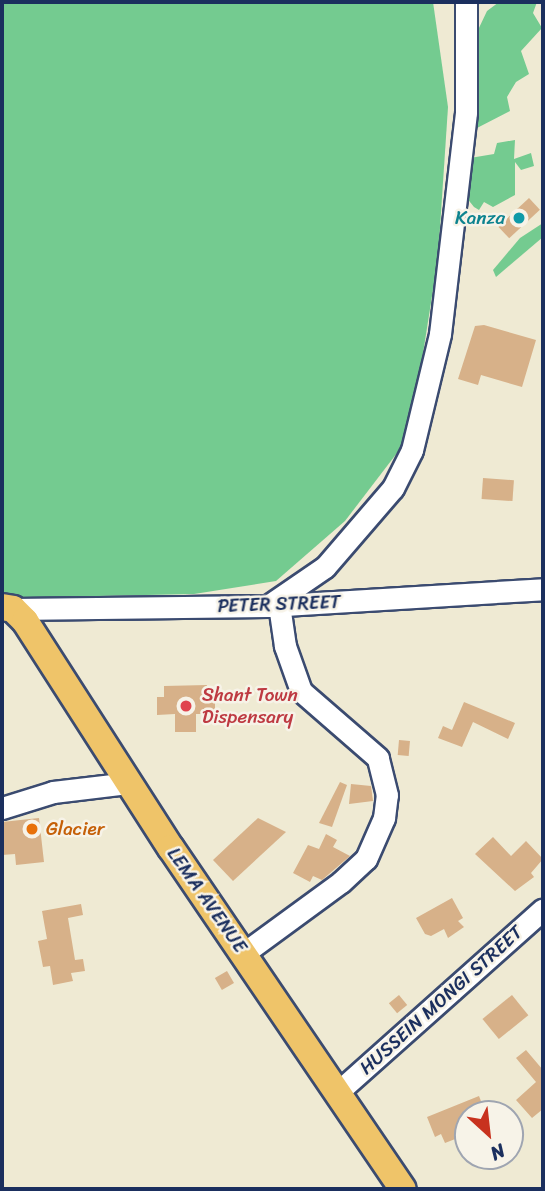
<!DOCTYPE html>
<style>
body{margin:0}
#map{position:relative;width:545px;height:1191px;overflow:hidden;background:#efead3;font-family:Sriracha,sans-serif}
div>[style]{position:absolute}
.green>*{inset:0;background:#74cb90}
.building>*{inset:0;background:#d7b189;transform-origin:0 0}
.roads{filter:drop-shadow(2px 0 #3b4b70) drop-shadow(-2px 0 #3b4b70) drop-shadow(0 2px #3b4b70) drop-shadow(0 -2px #3b4b70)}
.minor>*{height:21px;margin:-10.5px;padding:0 10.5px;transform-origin:10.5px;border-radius:10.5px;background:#fff}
.major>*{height:26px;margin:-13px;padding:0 13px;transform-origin:13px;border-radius:13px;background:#efc469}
.dots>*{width:19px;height:19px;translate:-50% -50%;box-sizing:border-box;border:4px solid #f7f3e8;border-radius:50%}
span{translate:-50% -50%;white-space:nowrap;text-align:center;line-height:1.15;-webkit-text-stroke:5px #f7f3e8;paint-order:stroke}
.culture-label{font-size:19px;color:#0d838f}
.right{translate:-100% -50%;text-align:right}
.street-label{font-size:19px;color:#1b2f5e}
.health-label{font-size:19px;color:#be3a42}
.left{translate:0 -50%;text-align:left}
.food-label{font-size:19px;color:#c56008}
.frame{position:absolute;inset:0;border:4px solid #1b2f5e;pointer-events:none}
.north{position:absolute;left:454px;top:1100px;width:70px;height:70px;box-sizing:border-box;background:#f7f3e8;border:2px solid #9fa5b1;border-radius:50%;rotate:153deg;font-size:19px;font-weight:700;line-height:28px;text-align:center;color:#1b2f5e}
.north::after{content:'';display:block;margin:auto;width:24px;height:32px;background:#c8321e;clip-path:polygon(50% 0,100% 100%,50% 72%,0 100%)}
</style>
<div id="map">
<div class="green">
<div style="clip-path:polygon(2px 2px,433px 2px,448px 107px,438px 258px,410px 436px,345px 521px,276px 581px,194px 594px,2px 598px)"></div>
<div style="clip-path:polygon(499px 2px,537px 2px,533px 13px,542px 28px,521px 51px,529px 74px,516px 82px,507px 97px,510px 111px,477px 128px,472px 81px,477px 64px,469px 49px,487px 11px)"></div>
<div style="clip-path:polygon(515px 140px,514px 159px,531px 153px,534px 166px,521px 170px,515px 162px,515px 195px,493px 207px,484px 202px,479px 210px,474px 207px,462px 192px,470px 158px,494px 154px,497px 143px)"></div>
<div style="clip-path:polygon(543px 223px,543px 237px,496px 277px,493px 270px,520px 238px)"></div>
</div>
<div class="building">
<div style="left:529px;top:198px;width:16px;height:42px;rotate:47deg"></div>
<div style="clip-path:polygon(484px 325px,536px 340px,522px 387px,481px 375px,478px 385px,458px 379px,475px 326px)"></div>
<div style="left:483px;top:478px;width:31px;height:21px;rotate:4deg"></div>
<div style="clip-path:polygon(207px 685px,207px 696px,215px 696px,215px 714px,196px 714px,196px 732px,175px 732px,175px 714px,157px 715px,157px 697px,164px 697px,164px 686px)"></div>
<div style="clip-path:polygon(464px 702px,515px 723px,508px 739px,473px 722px,462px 747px,438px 738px,443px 726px,452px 730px)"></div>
<div style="left:399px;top:740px;width:11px;height:15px;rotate:5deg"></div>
<div style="clip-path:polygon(340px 782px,347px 785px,332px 827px,319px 823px)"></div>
<div style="clip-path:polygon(351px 784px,371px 786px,373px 801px,349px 804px)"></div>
<div style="clip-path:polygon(39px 818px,44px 862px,16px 865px,15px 854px,2px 855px,2px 822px)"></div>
<div style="clip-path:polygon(258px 818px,286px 832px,233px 881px,213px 860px)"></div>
<div style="clip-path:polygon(326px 834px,337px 840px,333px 847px,350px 856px,322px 880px,313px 876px,310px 882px,293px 873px,308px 845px,319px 849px)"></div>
<div style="clip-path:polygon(493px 837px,511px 856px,526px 841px,543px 859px,531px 873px,534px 877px,515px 891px,475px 854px)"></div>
<div style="clip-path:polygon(452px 898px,463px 918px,458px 921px,464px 927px,448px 938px,444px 929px,431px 936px,425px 934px,416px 918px)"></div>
<div style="clip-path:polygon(81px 904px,83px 915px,68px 918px,75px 960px,83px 959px,85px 971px,71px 973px,73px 981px,53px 985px,50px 966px,43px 967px,38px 941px,47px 939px,42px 911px)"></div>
<div style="left:227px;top:971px;width:14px;height:14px;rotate:60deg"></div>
<div style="left:399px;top:995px;width:13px;height:13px;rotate:51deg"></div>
<div style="left:512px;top:995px;width:26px;height:38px;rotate:51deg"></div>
<div style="clip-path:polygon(526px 1050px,543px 1070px,543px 1109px,532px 1118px,516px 1100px,536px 1082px,516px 1058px)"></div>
<div style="clip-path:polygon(479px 1096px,486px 1114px,468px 1114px,468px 1134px,445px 1143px,441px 1134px,435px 1137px,427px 1117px)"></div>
</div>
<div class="roads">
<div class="minor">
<div style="left:268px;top:606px;width:69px;rotate:-34.4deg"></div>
<div style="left:325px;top:567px;width:104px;rotate:-49.3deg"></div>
<div style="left:393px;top:488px;width:42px;rotate:-63.4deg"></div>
<div style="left:412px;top:450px;width:119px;rotate:-76.4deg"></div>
<div style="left:440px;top:334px;width:224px;rotate:-83.3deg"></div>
<div style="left:466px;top:112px;width:110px;rotate:-90deg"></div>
<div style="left:13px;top:609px;width:255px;rotate:-0.7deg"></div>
<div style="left:268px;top:606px;width:276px;rotate:-3.5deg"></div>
<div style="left:2px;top:808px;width:53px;rotate:-17.4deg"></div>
<div style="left:53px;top:792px;width:77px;rotate:-6.8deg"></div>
<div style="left:244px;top:953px;width:120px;rotate:-36.2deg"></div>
<div style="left:341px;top:882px;width:34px;rotate:-43deg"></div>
<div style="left:366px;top:859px;width:45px;rotate:-66.3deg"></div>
<div style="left:384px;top:818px;width:23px;rotate:-83deg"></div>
<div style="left:387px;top:795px;width:38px;rotate:-104deg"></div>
<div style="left:378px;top:758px;width:102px;rotate:-139deg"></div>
<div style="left:301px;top:691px;width:48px;rotate:-109.6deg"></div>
<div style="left:285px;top:646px;width:41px;rotate:-98.3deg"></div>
<div style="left:339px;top:1091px;width:273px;rotate:-41.7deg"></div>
</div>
<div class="major">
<div style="left:2px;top:607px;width:11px;rotate:10deg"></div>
<div style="left:13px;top:609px;width:17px;rotate:45deg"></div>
<div style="left:25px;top:621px;width:270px;rotate:57.3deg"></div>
<div style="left:171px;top:848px;width:412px;rotate:55.8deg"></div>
</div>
</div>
<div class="dots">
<div style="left:519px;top:218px;background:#0f9aa8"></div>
<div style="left:186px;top:706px;background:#e0444e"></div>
<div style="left:32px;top:829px;background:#e8710a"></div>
</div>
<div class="culture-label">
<span class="right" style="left:505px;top:218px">Kanza</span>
</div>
<div class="street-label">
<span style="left:279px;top:604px;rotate:-2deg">PETER STREET</span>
<span style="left:207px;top:900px;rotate:55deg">LEMA AVENUE</span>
<span style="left:441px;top:1000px;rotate:-42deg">HUSSEIN MONGI STREET</span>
</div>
<div class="health-label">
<span class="left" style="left:202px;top:706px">Shant Town<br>Dispensary</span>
</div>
<div class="food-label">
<span class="left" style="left:46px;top:829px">Glacier</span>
</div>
<div class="frame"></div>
<div class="north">N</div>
</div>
